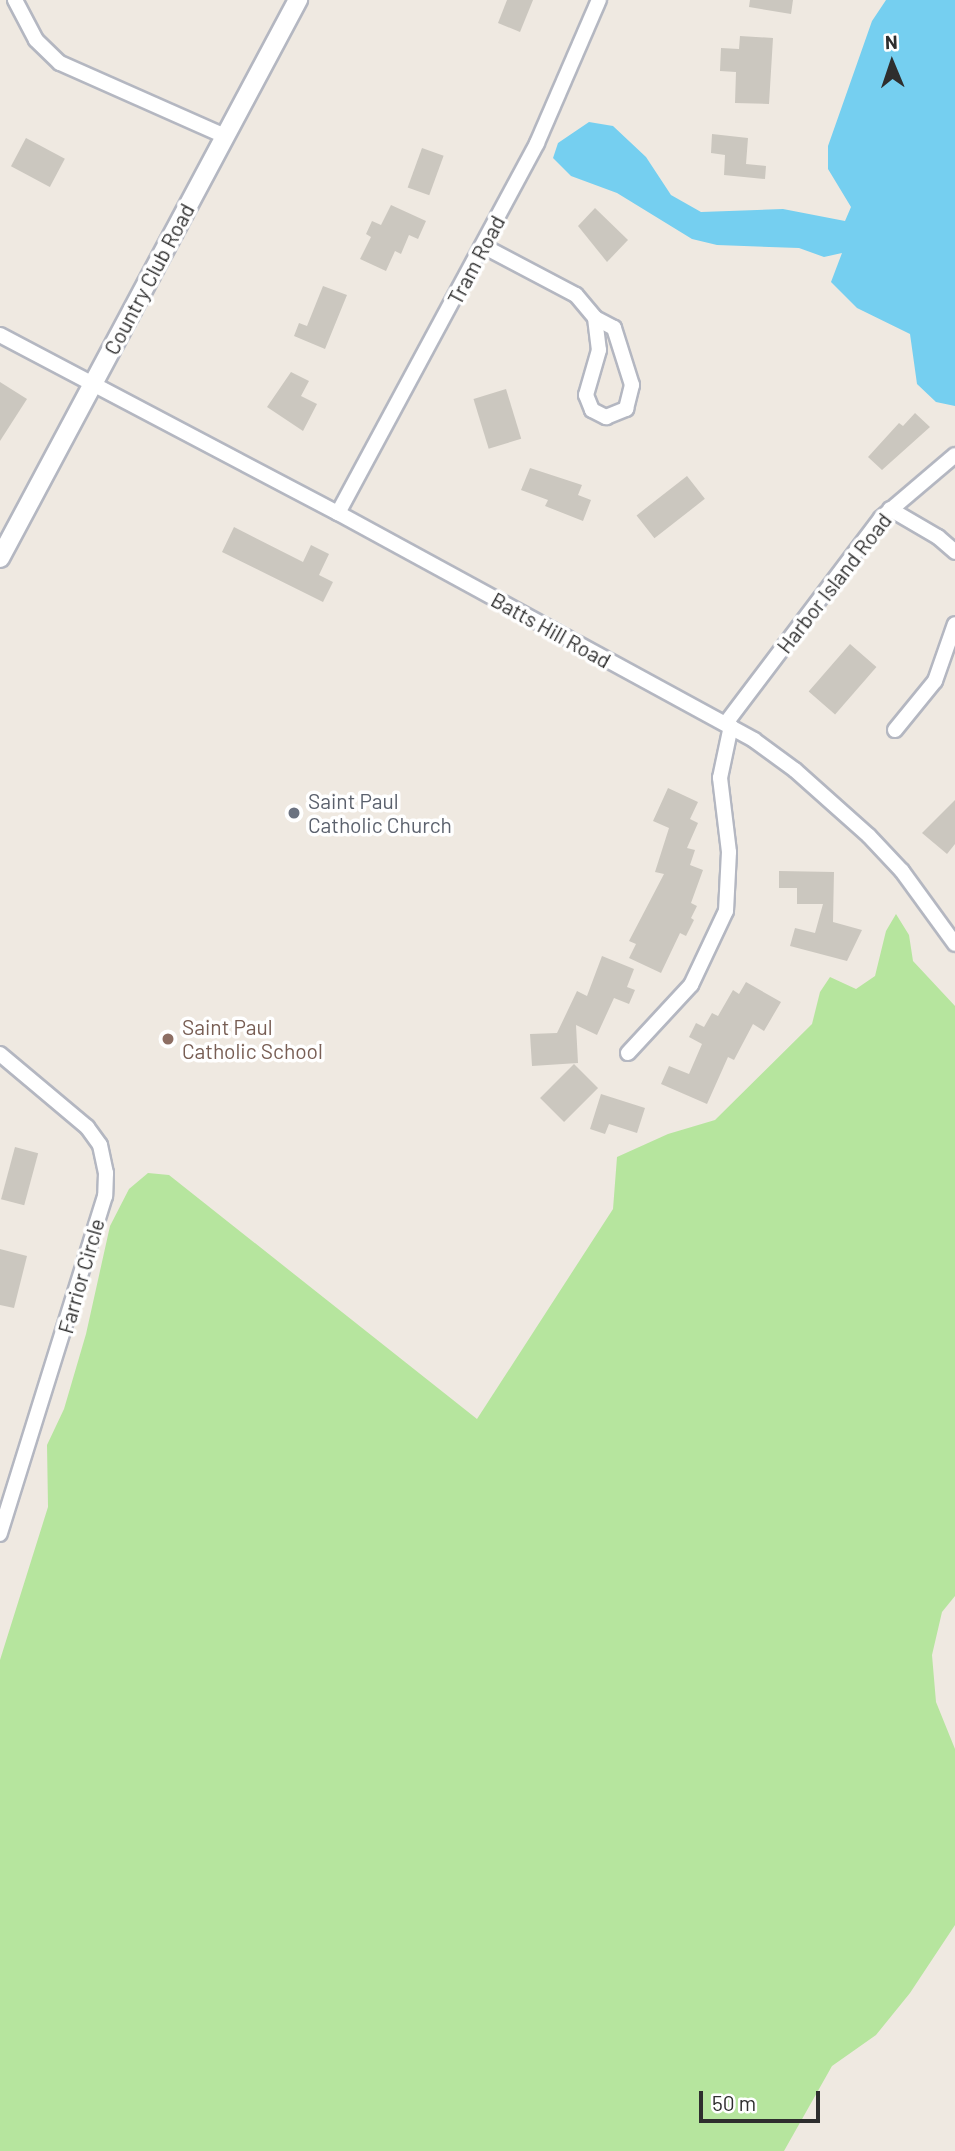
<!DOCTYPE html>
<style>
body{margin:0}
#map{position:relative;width:955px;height:2151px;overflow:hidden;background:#efe9e1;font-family:Barlow,sans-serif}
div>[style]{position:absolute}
.green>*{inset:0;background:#b6e59e}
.water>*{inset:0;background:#75cff0}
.building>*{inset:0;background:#cbc7bf;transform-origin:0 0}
.roads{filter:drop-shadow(2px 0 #b4b7c1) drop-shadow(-2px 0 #b4b7c1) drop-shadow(0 2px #b4b7c1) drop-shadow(0 -2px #b4b7c1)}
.minor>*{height:14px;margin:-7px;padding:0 7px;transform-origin:7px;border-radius:7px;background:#fff}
.tertiary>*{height:18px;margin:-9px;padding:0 9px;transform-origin:9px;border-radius:9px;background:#fff}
.dots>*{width:19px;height:19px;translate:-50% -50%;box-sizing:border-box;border:4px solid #fff;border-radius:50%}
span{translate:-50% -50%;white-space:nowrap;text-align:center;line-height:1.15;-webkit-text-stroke:7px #fff;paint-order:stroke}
.street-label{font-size:21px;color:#2e2e2e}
.worship-label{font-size:21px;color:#5b616d}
.left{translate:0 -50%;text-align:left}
.education-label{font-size:21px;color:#785e54}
.north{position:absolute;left:857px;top:28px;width:70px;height:70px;-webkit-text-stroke:5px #fff;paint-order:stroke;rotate:358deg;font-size:19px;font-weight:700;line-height:28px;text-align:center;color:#2e2e2e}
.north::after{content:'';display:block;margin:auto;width:24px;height:32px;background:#2e2e2e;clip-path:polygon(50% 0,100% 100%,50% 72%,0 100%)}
.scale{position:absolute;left:699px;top:2091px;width:121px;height:32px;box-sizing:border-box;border:4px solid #2e2e2e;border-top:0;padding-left:9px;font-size:21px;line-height:24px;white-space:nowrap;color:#2e2e2e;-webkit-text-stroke:5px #fff;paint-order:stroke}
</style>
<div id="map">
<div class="green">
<div style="clip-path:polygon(896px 914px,909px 935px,913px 961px,955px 1006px,955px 1596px,942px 1612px,932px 1655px,936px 1702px,955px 1749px,955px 1925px,910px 1993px,876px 2035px,832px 2066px,784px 2151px,0 2151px,0 1660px,48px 1507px,47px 1445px,64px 1409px,86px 1334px,110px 1226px,129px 1189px,148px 1173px,169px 1175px,477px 1419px,613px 1209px,617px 1157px,668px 1134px,715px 1120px,812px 1024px,820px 992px,830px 977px,856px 989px,875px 976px,886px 931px)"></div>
</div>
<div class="water">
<div style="clip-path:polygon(886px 0,955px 0,955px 406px,936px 402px,917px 384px,910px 334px,857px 308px,831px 282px,842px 253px,824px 257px,799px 248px,717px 245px,692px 239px,617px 193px,571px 176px,553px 158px,558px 143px,589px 122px,613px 126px,646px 157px,671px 195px,701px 212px,783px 209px,845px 221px,851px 207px,828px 169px,828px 146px,872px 21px)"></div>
</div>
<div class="building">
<div style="clip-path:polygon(507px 0,533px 0,520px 32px,498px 23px)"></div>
<div style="clip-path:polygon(750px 0,793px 0,791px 14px,749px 7px)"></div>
<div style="clip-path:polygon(740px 36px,773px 38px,769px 104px,735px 103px,736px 72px,720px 71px,721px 48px,739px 49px)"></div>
<div style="clip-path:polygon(712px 134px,748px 138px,746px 164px,766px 166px,765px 179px,724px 175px,725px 155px,711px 153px)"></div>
<div style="left:26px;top:138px;width:44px;height:32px;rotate:28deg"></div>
<div style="left:422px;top:148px;width:23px;height:42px;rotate:20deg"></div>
<div style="clip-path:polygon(391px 205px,426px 221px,418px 239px,409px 235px,401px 254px,395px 251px,386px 271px,360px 259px,371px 237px,366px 234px,372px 221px,381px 225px)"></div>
<div style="clip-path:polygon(595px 208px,628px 240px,607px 262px,578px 226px)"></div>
<div style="clip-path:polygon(323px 286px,347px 295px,325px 349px,294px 336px,299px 323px,307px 326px)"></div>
<div style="clip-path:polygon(291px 372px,309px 381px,301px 396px,317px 404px,303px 431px,267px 407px)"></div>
<div style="clip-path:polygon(0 382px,27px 399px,0 441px)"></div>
<div style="left:506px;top:389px;width:52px;height:34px;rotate:73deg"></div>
<div style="clip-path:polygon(915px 413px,930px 427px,882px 470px,868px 457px,899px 423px,903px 426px)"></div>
<div style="clip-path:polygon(530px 468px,582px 485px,578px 495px,591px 500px,583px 521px,545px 506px,548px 500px,521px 490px)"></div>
<div style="left:687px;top:476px;width:29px;height:64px;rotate:52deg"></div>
<div style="clip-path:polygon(234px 527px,303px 562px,311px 545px,329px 554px,319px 575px,333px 582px,323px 602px,222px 552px)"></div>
<div style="left:850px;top:644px;width:35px;height:63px;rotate:41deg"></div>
<div style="clip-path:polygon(668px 788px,698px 802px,690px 819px,698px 823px,687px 848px,695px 850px,690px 865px,703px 870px,691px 903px,697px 906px,691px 918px,694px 920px,686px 936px,680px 933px,661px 973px,629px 958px,636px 944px,629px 941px,664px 874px,655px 872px,669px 828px,653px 821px)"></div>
<div style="clip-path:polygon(955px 800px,955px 844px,947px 854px,922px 833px)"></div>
<div style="clip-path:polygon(779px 871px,834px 872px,833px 922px,862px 930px,847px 961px,790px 946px,795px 928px,815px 933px,823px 904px,797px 904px,797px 888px,779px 888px)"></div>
<div style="clip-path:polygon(602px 956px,634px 969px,627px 987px,635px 990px,629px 1004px,614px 998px,597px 1035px,576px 1025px,578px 1063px,532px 1066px,530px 1034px,557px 1033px,577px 991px,587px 996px)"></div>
<div style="clip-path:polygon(746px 982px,781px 1002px,764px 1031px,753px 1024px,734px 1060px,728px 1057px,707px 1104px,661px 1084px,669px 1066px,689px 1074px,702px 1044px,689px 1037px,696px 1023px,704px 1027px,712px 1013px,718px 1016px,733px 990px,739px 994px)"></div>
<div style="left:574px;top:1064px;width:34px;height:48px;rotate:45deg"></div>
<div style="clip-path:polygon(601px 1094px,645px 1108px,637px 1133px,609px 1124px,605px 1134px,590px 1129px)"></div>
<div style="left:15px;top:1147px;width:24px;height:54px;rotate:15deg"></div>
<div style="clip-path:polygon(0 1249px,27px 1256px,14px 1308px,0 1305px)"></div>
</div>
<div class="roads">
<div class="minor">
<div style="left:15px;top:0;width:45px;rotate:62.3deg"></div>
<div style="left:36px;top:40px;width:33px;rotate:44deg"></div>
<div style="left:60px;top:63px;width:180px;rotate:23.9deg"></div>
<div style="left:483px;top:246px;width:105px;rotate:27.8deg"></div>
<div style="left:576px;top:295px;width:30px;rotate:50deg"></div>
<div style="left:595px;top:318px;width:32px;rotate:83deg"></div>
<div style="left:599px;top:350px;width:47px;rotate:106.1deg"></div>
<div style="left:586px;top:395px;width:16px;rotate:68deg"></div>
<div style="left:592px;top:410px;width:16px;rotate:27deg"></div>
<div style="left:606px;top:417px;width:22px;rotate:-22deg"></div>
<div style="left:626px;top:409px;width:25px;rotate:-76deg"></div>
<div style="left:632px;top:385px;width:60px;rotate:-107.5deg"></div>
<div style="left:614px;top:328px;width:21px;rotate:-152deg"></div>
<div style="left:0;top:335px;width:382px;rotate:27.8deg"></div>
<div style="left:338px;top:513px;width:474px;rotate:28.6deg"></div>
<div style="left:754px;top:740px;width:51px;rotate:36.2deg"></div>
<div style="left:795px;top:770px;width:99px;rotate:41.7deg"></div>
<div style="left:869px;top:836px;width:48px;rotate:46.7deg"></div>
<div style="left:902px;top:871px;width:90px;rotate:54deg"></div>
<div style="left:890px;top:509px;width:56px;rotate:30.3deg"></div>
<div style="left:938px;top:537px;width:23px;rotate:41deg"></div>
<div style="left:338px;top:513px;width:420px;rotate:-61.7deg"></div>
<div style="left:537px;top:143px;width:156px;rotate:-66.6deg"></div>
<div style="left:726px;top:723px;width:257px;rotate:-52.9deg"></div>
<div style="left:881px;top:518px;width:97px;rotate:-40.4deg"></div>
<div style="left:895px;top:730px;width:63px;rotate:-50.8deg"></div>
<div style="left:935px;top:681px;width:60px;rotate:-70.7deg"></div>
<div style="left:628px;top:1053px;width:93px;rotate:-47.2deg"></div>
<div style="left:691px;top:985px;width:82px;rotate:-64.7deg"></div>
<div style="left:726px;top:911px;width:59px;rotate:-87.1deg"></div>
<div style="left:729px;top:852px;width:75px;rotate:-96.9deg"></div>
<div style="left:720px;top:778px;width:53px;rotate:-78.1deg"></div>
<div style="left:0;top:1054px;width:114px;rotate:40deg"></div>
<div style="left:87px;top:1127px;width:22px;rotate:54deg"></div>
<div style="left:100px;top:1145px;width:29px;rotate:78deg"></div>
<div style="left:106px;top:1173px;width:23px;rotate:92deg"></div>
<div style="left:105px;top:1196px;width:354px;rotate:107.3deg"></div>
</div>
<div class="tertiary">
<div style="left:0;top:558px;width:633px;rotate:-61.9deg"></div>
</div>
</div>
<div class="dots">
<div style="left:294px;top:813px;background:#6b7280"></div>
<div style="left:168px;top:1039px;background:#8d6e63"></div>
</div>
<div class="street-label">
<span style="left:476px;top:260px;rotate:-62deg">Tram Road</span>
<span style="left:149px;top:279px;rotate:-62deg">Country Club Road</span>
<span style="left:834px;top:583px;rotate:-52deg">Harbor Island Road</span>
<span style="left:551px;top:630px;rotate:29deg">Batts Hill Road</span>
<span style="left:81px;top:1276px;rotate:-74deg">Farrior Circle</span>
</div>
<div class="worship-label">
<span class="left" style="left:308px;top:813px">Saint Paul<br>Catholic Church</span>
</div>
<div class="education-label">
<span class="left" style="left:182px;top:1039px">Saint Paul<br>Catholic School</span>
</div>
<div class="north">N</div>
<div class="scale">50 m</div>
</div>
